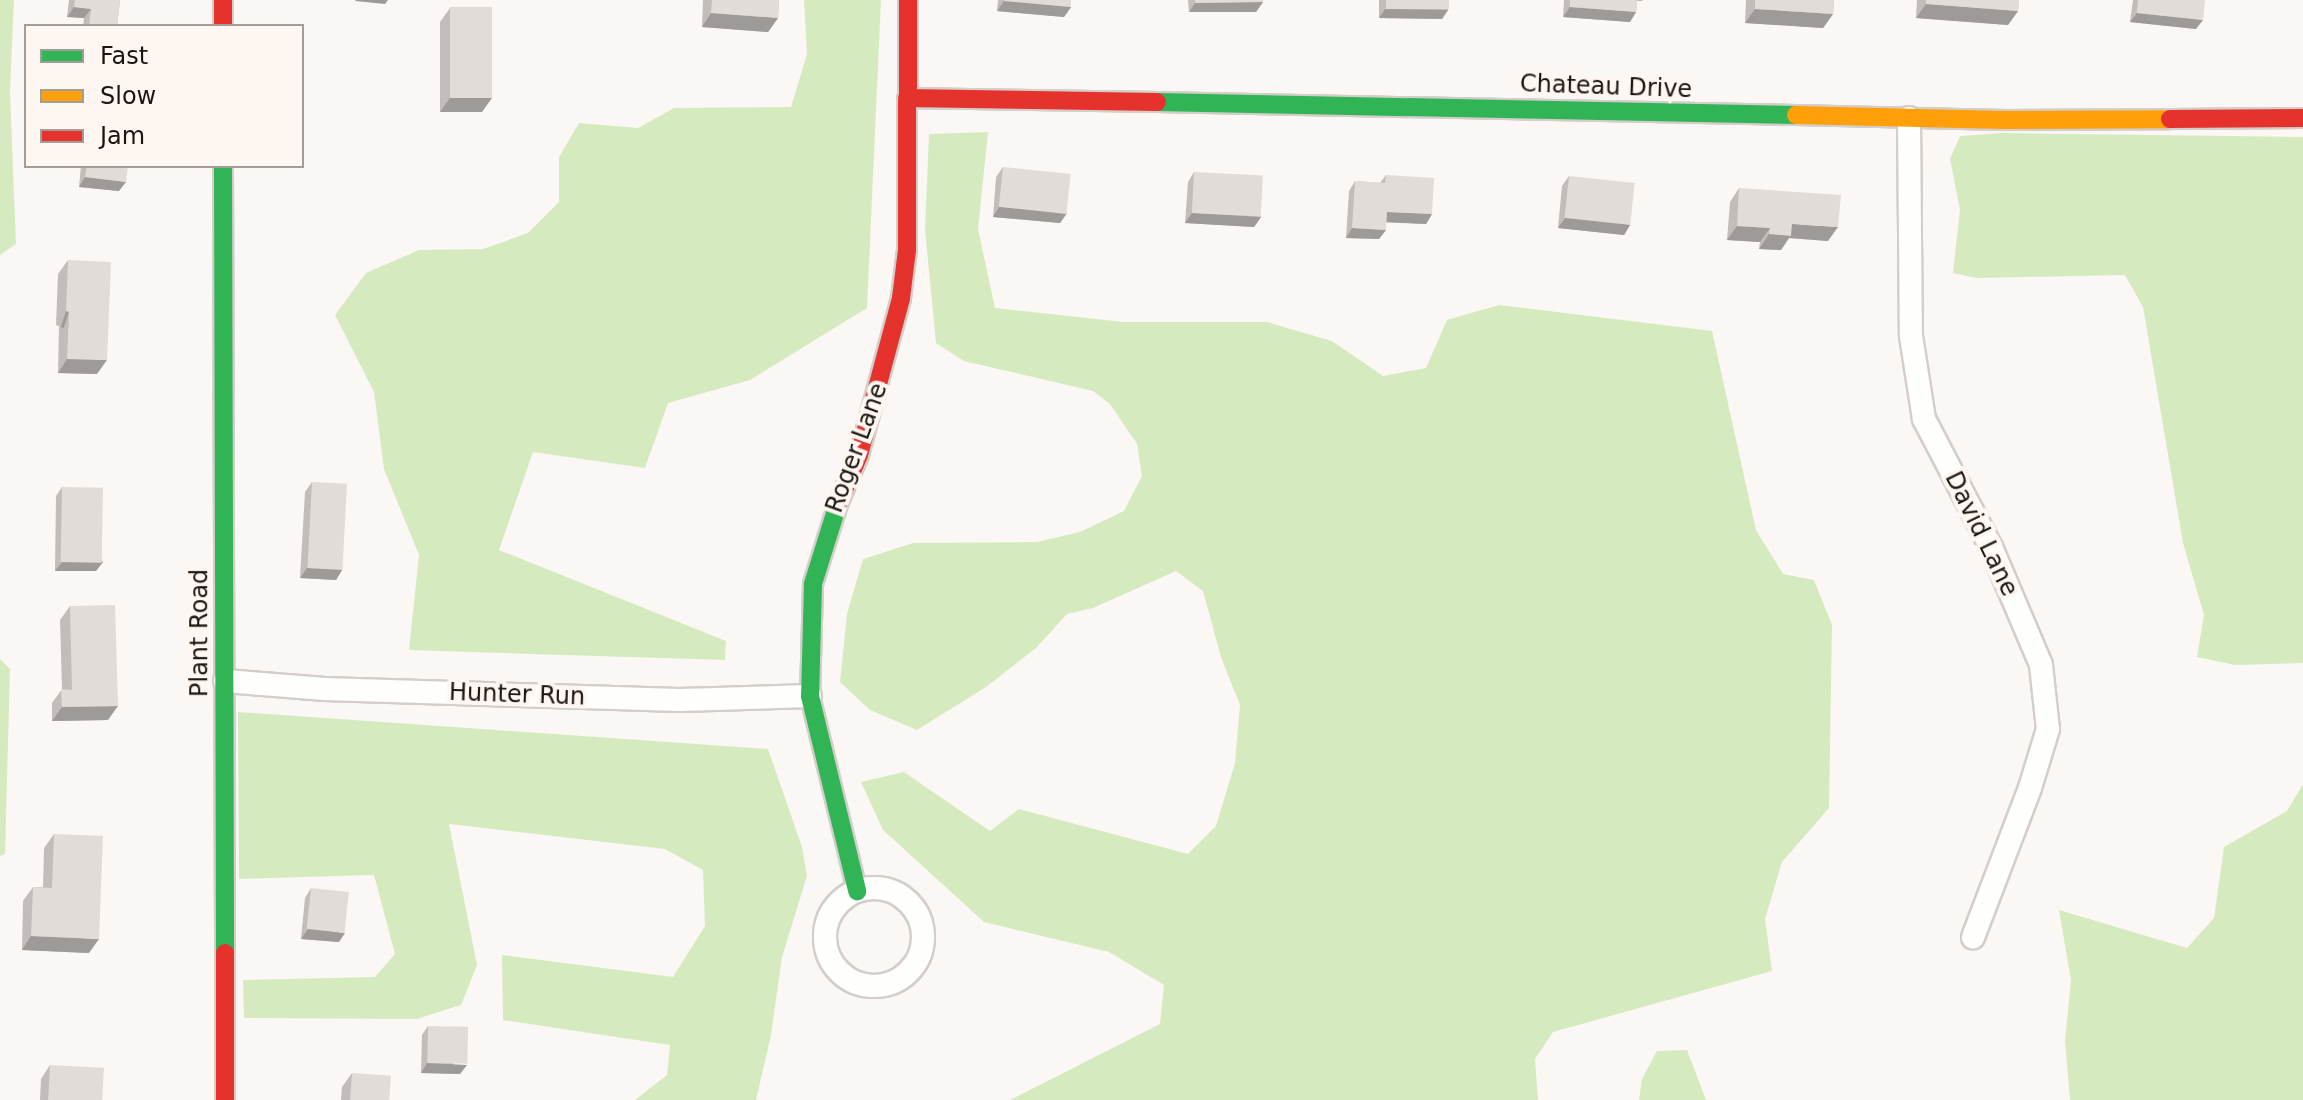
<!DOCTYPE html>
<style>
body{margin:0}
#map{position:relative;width:2303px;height:1100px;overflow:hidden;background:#fbf7f4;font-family:"DejaVu Sans",sans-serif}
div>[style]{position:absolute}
.green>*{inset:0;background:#d6eac0}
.roads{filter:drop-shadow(2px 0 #d3ceca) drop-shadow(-2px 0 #d3ceca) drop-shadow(0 2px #d3ceca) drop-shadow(0 -2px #d3ceca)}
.street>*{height:22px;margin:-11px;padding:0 11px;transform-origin:11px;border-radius:11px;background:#fefefd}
.street>.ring{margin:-11px;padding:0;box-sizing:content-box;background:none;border:22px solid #fefefd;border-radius:50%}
.fast>*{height:18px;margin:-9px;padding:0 9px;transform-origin:9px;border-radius:9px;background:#30b455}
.slow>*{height:18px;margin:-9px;padding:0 9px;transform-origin:9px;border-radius:9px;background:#ff9f0a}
.jam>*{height:18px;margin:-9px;padding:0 9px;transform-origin:9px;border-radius:9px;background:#e5322d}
.wall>*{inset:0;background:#c2bdba}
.shaded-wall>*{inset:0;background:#9e9a97;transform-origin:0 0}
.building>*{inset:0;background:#e1dcd8;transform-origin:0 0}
span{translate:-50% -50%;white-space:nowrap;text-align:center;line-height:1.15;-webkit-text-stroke:8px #fef7f1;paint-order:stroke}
.street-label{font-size:24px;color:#1b1611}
.legend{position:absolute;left:24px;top:24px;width:280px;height:144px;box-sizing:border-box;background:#fef7f1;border:2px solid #a39d97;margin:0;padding:10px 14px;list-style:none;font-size:24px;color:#1b1611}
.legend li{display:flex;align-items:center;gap:16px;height:40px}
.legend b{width:40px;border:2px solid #a39d97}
</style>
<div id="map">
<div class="green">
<div style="clip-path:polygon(0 0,14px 0,10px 92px,16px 244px,0 255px)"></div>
<div style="clip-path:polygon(804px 0,881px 0,867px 308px,750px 380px,668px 403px,645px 468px,533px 452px,499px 550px,726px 641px,725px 660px,409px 650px,419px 555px,384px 469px,374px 392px,335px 315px,366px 273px,419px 250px,483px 249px,528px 233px,559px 202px,559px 157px,579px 123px,638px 128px,674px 108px,791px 107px,807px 54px)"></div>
<div style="clip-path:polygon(988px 132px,978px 229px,995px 308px,1123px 322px,1267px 322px,1332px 341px,1383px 376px,1426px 368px,1447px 320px,1499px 305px,1712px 331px,1756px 530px,1783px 574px,1814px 580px,1832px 625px,1829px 808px,1782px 862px,1765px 919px,1772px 971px,1553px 1032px,1535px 1059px,1538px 1100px,1010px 1100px,1160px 1024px,1164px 985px,1109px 952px,984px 922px,883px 830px,861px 782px,904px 772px,990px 831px,1019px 809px,1188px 854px,1216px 826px,1235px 763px,1240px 705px,1221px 657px,1203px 591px,1176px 571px,1093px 608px,1067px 614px,1036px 648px,986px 687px,917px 730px,870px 710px,840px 682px,847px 614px,863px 559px,913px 543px,1037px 542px,1080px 532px,1124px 511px,1142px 476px,1137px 444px,1110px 404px,1093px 391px,964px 361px,936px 343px,925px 230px,929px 134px)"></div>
<div style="clip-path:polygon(2003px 133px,2303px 137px,2303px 663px,2235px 665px,2197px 657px,2204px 615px,2183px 543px,2143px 307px,2125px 275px,1977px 278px,1953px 273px,1960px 210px,1950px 159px,1960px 136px)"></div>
<div style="clip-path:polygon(0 659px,10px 669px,5px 854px,0 856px)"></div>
<div style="clip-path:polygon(238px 712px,768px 749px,802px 847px,807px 876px,782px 957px,771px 1035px,756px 1100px,635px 1100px,667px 1075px,670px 1045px,503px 1020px,502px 955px,673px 977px,705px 926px,703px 870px,665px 849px,449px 824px,477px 965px,461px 1005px,417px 1019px,244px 1018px,243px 980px,375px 977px,395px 954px,374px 875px,239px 879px)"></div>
<div style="clip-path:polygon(2303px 784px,2303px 1100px,2070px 1100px,2065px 1040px,2071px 980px,2059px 910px,2187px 948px,2214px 918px,2224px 847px,2287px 811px)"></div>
<div style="clip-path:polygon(1687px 1050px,1706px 1100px,1639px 1100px,1642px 1079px,1657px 1051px)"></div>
</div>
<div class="roads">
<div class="street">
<div style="left:1909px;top:118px;width:218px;rotate:89.5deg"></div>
<div style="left:1911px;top:336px;width:84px;rotate:81.1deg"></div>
<div style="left:1924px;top:419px;width:144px;rotate:62.4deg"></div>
<div style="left:1991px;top:547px;width:128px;rotate:67deg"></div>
<div style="left:2041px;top:665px;width:64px;rotate:83.8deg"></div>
<div style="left:2048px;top:729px;width:62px;rotate:107deg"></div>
<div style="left:2030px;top:788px;width:160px;rotate:110.9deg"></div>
<div style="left:225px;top:681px;width:100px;rotate:4.6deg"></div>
<div style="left:325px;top:689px;width:354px;rotate:1.8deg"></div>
<div style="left:679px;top:700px;width:131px;rotate:-1.7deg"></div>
<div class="ring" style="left:825px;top:888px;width:76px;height:76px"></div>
</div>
<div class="fast">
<div style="left:1157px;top:102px;width:639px;rotate:1.17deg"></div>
<div style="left:223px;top:166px;width:787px;rotate:89.85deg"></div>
<div style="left:838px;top:504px;width:84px;rotate:107.4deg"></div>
<div style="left:813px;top:584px;width:112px;rotate:91.5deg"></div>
<div style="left:810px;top:696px;width:201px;rotate:76.4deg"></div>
</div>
<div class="slow">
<div style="left:1796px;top:115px;width:209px;rotate:1.4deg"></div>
<div style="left:2005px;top:120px;width:165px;rotate:-0.3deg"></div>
</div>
<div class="jam">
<div style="left:223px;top:0;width:26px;rotate:90deg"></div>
<div style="left:907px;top:98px;width:250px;rotate:0.9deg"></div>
<div style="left:2170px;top:119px;width:133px;rotate:-0.4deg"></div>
<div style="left:838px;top:504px;width:53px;rotate:-66.8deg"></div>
<div style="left:859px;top:455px;width:163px;rotate:-75deg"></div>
<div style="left:901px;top:298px;width:48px;rotate:-82.9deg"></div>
<div style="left:907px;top:250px;width:250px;rotate:-89.8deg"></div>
<div style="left:225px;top:953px;width:147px;rotate:90deg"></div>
</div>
</div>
<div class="wall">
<div style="clip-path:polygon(69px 0,120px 0,117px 26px,83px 26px,84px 18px,67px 17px)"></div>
<div style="clip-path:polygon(703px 0,779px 0,778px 18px,768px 32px,702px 27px)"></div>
<div style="clip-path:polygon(998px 0,1071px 0,1071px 7px,1064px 17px,997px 11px)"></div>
<div style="clip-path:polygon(1188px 0,1263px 0,1263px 2px,1256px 12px,1189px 12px)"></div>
<div style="clip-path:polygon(1379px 0,1449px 0,1448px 10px,1442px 19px,1379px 18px)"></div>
<div style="clip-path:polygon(1564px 0,1643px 0,1642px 1px,1637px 1px,1636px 12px,1630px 22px,1563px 17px)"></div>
<div style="clip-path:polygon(1746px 0,1834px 0,1833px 14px,1823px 28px,1745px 23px)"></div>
<div style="clip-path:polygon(1917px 0,2019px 0,2018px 11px,2008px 25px,1916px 18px)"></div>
<div style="clip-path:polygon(2133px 0,2205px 0,2196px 29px,2130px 22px)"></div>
<div style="clip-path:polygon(450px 8px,482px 112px,440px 112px,440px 22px)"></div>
<div style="clip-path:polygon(81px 166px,128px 166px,119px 191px,79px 187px)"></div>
<div style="clip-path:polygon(1003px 167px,1067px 213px,1060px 223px,993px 217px,996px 177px)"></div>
<div style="clip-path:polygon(1194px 172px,1261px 217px,1254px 227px,1185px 223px,1188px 182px)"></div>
<div style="clip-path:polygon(1386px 175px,1432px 214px,1426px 224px,1386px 222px,1386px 230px,1379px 239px,1346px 238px,1349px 191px,1355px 181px,1380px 183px)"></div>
<div style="clip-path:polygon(1569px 176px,1630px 225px,1624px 235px,1558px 228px,1562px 186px)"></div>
<div style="clip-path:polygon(1739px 188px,1828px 241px,1789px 238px,1781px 250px,1759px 249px,1760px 242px,1727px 240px,1730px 202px)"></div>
<div style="clip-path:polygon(68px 260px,97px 374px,58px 373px,59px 326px,56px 325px,58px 274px)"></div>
<div style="clip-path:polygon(312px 482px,342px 570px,336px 580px,300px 578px,305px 492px)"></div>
<div style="clip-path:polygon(62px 487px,103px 562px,96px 571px,55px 571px,56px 496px)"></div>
<div style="clip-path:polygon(70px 606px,108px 720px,52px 721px,52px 703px,62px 689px,60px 620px)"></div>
<div style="clip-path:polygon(54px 834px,89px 953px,22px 950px,23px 901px,33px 887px,43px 887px,44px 848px)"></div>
<div style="clip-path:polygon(311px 888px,339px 942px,301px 939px,305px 898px)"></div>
<div style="clip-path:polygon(428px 1026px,460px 1074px,421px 1073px,422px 1035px)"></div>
<div style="clip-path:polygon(50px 1065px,102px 1100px,40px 1100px,41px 1079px)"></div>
<div style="clip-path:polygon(352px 1073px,389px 1100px,341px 1100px,342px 1087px)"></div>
</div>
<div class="shaded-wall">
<div style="clip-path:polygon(356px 0,388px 0,385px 4px,355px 1px)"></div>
<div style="clip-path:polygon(1004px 1px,1071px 7px,1064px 17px,997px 11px)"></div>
<div style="clip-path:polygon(1263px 2px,1256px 12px,1189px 12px,1195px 3px)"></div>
<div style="clip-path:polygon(1926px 4px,2018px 11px,2008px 25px,1916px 18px)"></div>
<div style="clip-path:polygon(74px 7px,91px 9px,84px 18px,67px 17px)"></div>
<div style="clip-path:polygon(1570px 7px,1636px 12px,1630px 22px,1563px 17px)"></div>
<div style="clip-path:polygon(1385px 9px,1448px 10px,1442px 19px,1379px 18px)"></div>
<div style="clip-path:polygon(1755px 9px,1833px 14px,1823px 28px,1745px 23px)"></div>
<div style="clip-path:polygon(711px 13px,778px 18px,768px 32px,702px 27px)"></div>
<div style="clip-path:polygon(2137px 13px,2203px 20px,2196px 29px,2130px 22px)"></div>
<div style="clip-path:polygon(450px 98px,492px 98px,482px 112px,440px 112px)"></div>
<div style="clip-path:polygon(85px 177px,126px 182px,119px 191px,79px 187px)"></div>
<div style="clip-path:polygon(999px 207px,1067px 213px,1060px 223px,993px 217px)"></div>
<div style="clip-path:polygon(1387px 212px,1432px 214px,1426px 224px,1380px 222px)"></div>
<div style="clip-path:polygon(1192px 213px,1261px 217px,1254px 227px,1185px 223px)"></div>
<div style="clip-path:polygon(1565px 218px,1630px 225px,1624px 235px,1558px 228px)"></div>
<div style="clip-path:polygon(1792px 224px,1838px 227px,1828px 241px,1789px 238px,1781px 250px,1759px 249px,1769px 234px)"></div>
<div style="clip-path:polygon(1737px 226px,1770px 228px,1760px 242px,1727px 240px)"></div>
<div style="clip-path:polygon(1352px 228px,1386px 230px,1379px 239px,1346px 238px)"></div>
<div style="left:66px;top:311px;width:3px;height:17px;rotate:18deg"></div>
<div style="clip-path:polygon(67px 359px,107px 360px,97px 374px,58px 373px)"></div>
<div style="clip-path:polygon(62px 562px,103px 562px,96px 571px,55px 571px)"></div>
<div style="clip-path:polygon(307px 568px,342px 570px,336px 580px,300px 578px)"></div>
<div style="clip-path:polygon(118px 706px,108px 720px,52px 721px,62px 707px)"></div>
<div style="clip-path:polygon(308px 929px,345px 933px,339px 942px,301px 939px)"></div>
<div style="clip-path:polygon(31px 936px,99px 939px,89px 953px,22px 950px)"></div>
<div style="clip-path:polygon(427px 1063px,467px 1065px,460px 1074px,421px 1073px)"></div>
</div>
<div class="building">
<div style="clip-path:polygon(75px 0,120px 0,117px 26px,89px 26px,91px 9px,74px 7px)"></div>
<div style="clip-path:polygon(712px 0,779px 0,778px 18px,711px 13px)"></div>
<div style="clip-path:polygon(1004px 0,1071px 0,1071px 7px,1004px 1px)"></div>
<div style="clip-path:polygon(1195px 0,1263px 0,1263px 2px,1195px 3px)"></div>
<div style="left:1386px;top:0;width:63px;height:9px"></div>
<div style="clip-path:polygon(1570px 0,1637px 0,1636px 12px,1570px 7px)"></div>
<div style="clip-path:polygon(1755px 0,1834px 0,1833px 14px,1755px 9px)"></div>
<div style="clip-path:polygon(1926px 0,2019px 0,2018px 11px,1926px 4px)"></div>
<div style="clip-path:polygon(2138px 0,2205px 0,2203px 20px,2137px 13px)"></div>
<div style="left:492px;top:7px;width:91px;height:42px;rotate:90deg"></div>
<div style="clip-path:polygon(87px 166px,128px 166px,126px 182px,85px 177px)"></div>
<div style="left:1003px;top:167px;width:68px;height:40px;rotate:6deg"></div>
<div style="left:1194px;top:172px;width:69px;height:41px;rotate:3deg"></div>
<div style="clip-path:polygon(1386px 175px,1434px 178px,1432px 214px,1387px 212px,1386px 230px,1352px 228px,1355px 181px,1385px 183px)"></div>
<div style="left:1569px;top:176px;width:66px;height:42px;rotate:6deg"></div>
<div style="clip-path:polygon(1739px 188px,1841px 195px,1838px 227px,1792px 224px,1791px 236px,1769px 234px,1770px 228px,1737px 226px)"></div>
<div style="clip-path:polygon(68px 260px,111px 262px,107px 360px,67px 359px,69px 312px,66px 311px)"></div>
<div style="left:312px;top:482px;width:35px;height:86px;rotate:3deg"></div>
<div style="left:62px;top:487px;width:41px;height:75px;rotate:1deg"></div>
<div style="clip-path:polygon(115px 605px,118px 706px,62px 707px,61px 689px,72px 690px,70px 606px)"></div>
<div style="clip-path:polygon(54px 834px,103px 836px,99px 939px,31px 936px,33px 887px,52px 888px)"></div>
<div style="left:311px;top:888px;width:38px;height:41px;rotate:6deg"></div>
<div style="left:428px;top:1026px;width:40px;height:37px;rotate:1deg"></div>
<div style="left:50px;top:1065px;width:54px;height:35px;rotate:3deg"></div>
<div style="left:352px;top:1073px;width:39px;height:27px;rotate:4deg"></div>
</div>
<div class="street-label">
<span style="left:1606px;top:87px;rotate:2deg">Chateau Drive</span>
<span style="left:857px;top:448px;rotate:-70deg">Roger Lane</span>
<span style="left:1981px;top:534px;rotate:64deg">David Lane</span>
<span style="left:200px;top:633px;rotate:-90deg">Plant Road</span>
<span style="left:517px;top:695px;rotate:2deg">Hunter Run</span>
</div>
<ul class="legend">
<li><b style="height:10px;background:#30b455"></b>Fast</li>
<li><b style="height:10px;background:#ff9f0a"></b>Slow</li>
<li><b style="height:10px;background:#e5322d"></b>Jam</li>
</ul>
</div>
